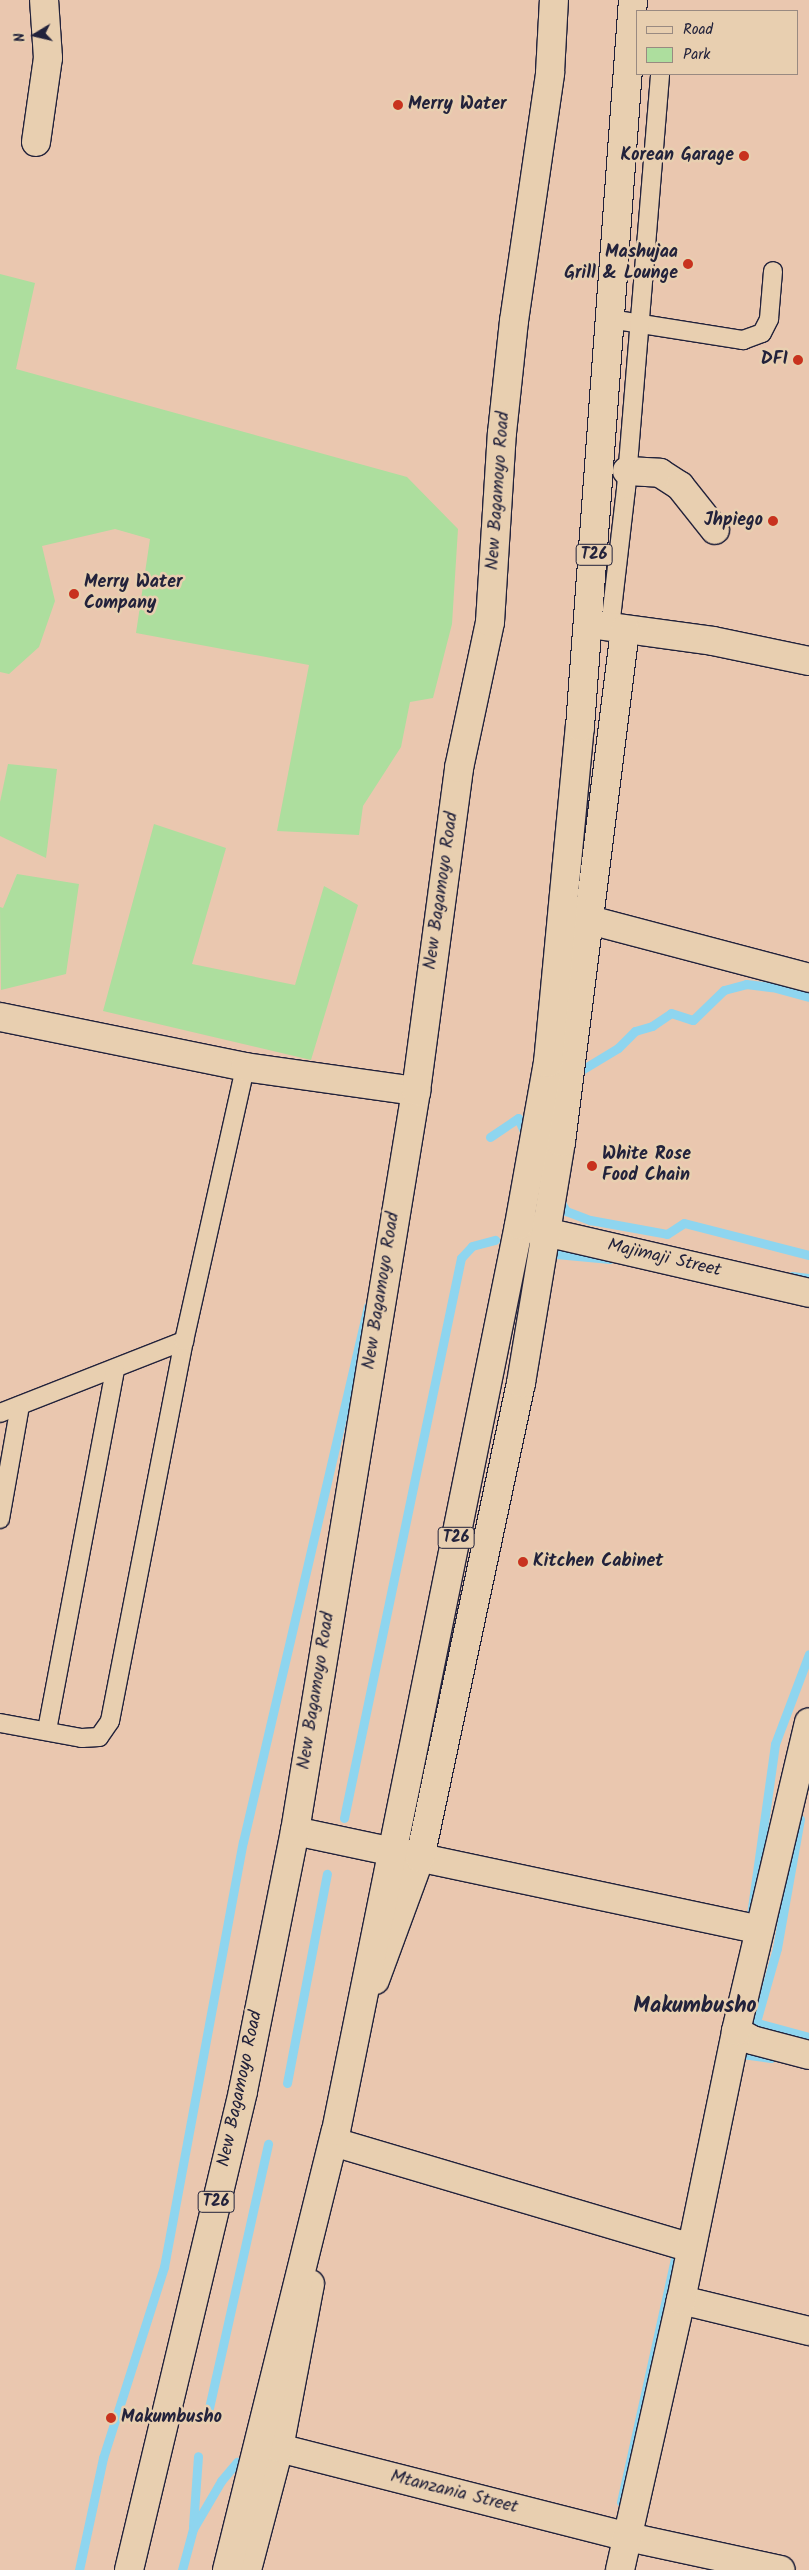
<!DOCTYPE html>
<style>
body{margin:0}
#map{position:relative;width:809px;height:2570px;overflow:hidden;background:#eac7af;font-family:Kalam,sans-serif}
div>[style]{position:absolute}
.green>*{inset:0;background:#adde9e}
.stream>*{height:9px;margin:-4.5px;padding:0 4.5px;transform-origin:4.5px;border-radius:4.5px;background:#8ed5ef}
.roads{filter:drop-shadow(1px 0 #22223b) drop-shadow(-1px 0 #22223b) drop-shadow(0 1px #22223b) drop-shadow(0 -1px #22223b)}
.lane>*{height:18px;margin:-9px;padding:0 9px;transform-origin:9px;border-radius:9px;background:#e8cfb0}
.street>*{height:28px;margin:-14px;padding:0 14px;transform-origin:14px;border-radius:14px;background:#e8cfb0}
.highway>*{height:28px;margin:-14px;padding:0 14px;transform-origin:14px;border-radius:14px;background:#e8cfb0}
.dots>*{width:14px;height:14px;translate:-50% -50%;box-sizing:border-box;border:2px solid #e8cfb0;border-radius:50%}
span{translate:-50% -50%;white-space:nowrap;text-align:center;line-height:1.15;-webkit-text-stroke:5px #e8cfb0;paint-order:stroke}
.shield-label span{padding:1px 4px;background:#e8cfb0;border:1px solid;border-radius:4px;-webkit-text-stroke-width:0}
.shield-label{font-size:16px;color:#22223b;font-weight:700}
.poi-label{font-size:18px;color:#22223b;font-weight:700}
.left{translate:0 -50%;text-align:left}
.right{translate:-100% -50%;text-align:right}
.street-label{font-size:18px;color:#22223b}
.district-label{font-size:22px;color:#22223b;font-weight:700}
.legend{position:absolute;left:636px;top:10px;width:162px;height:65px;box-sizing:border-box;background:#e8cfb0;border:1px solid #998a81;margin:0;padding:6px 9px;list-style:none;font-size:15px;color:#22223b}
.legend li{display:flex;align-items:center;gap:10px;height:25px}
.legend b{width:25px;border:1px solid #998a81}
.north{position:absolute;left:10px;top:10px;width:50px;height:50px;-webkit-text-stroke:4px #e8cfb0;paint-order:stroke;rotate:261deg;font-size:14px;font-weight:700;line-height:20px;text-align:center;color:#22223b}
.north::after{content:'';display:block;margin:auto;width:18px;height:22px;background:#22223b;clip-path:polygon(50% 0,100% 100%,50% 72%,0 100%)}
</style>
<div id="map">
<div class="green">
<div style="clip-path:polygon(0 274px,35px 283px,16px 369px,407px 477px,458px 529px,452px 624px,433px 698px,410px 702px,401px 747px,363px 806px,359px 835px,277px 831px,309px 665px,136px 633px,150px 539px,115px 529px,42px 546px,55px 601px,39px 647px,9px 674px,0 672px)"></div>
<div style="clip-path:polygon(8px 764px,57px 769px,46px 858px,0 836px,0 802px)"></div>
<div style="clip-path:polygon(154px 824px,226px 848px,192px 964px,295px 985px,324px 886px,358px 905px,311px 1060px,103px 1011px)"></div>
<div style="clip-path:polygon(17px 874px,79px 884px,66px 974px,1px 990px,0 907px,3px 908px)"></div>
</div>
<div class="stream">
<div style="left:575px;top:1074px;width:50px;rotate:-31.2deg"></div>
<div style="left:618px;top:1048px;width:24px;rotate:-45deg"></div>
<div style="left:635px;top:1031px;width:18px;rotate:-16deg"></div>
<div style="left:652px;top:1026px;width:23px;rotate:-34deg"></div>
<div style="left:671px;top:1013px;width:23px;rotate:18deg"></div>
<div style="left:693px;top:1020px;width:43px;rotate:-44.1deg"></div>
<div style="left:724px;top:990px;width:23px;rotate:-15deg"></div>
<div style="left:746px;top:984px;width:26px;rotate:7deg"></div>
<div style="left:772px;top:987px;width:38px;rotate:15deg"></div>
<div style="left:490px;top:1137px;width:34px;rotate:-34deg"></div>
<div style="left:518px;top:1118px;width:20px;rotate:66deg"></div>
<div style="left:559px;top:1199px;width:14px;rotate:60deg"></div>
<div style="left:566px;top:1211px;width:26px;rotate:21deg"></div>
<div style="left:590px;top:1220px;width:78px;rotate:10.3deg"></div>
<div style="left:667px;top:1234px;width:20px;rotate:-33deg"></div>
<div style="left:684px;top:1223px;width:129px;rotate:14.4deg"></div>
<div style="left:556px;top:1254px;width:54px;rotate:5.3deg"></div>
<div style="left:792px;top:1276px;width:17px;rotate:7deg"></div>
<div style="left:344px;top:1818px;width:572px;rotate:-78.2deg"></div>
<div style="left:461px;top:1258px;width:16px;rotate:-47deg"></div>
<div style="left:472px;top:1246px;width:24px;rotate:-15deg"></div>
<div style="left:751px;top:1915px;width:173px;rotate:-82deg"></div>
<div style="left:775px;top:1744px;width:96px;rotate:-69.3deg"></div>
<div style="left:754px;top:2022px;width:57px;rotate:15.3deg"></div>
<div style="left:752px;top:2036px;width:91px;rotate:-74.1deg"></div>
<div style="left:777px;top:1948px;width:131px;rotate:-79.9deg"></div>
<div style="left:742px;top:2054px;width:29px;rotate:8deg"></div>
<div style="left:287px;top:2083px;width:213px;rotate:-79.2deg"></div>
<div style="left:207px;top:2417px;width:280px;rotate:-77.4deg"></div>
<div style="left:621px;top:2502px;width:255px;rotate:-77.5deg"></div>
<div style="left:193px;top:2526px;width:70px;rotate:-85.9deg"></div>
<div style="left:79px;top:2570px;width:115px;rotate:-77.9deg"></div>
<div style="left:103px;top:2458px;width:201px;rotate:-72.3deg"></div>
<div style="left:164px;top:2267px;width:432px;rotate:-79.5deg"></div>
<div style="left:243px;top:1842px;width:550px;rotate:-76.87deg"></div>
<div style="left:182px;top:2570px;width:42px;rotate:-75deg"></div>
<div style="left:193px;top:2529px;width:56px;rotate:-59.7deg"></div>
<div style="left:221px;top:2481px;width:25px;rotate:-50deg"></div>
</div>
<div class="roads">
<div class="lane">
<div style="left:610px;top:319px;width:135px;rotate:9deg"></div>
<div style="left:743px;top:340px;width:20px;rotate:-20deg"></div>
<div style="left:762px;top:333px;width:16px;rotate:-63deg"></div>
<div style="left:769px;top:319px;width:48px;rotate:-85.2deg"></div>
<div style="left:610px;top:627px;width:139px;rotate:-83.4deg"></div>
<div style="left:626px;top:489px;width:416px;rotate:-85.3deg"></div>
<div style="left:0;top:1413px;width:198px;rotate:-21.4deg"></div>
<div style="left:0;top:1519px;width:115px;rotate:-80deg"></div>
<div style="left:0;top:1723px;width:83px;rotate:10.4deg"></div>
<div style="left:82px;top:1738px;width:17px;rotate:-3deg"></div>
<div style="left:99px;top:1737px;width:19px;rotate:-55deg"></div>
<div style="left:110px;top:1721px;width:387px;rotate:-79deg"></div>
<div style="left:184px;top:1341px;width:281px;rotate:-77.4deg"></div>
<div style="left:47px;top:1730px;width:367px;rotate:-79.3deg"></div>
</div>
<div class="street">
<div style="left:36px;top:142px;width:85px;rotate:-81.9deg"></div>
<div style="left:48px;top:58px;width:58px;rotate:-93.9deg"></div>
<div style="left:627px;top:471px;width:33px;rotate:3deg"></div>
<div style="left:660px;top:473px;width:24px;rotate:33deg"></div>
<div style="left:680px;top:486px;width:56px;rotate:51.5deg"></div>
<div style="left:589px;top:624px;width:125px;rotate:7.8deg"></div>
<div style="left:713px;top:641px;width:98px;rotate:11.8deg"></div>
<div style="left:590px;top:920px;width:227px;rotate:14.8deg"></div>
<div style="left:0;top:1017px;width:250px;rotate:11.5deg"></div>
<div style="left:245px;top:1067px;width:173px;rotate:8deg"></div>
<div style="left:528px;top:1228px;width:288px;rotate:13deg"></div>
<div style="left:295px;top:1831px;width:475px;rotate:12deg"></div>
<div style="left:375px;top:1980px;width:130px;rotate:-69.8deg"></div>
<div style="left:420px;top:1858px;width:486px;rotate:-78deg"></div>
<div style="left:521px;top:1383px;width:244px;rotate:-80.6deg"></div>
<div style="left:561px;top:1142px;width:516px;rotate:-82.87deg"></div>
<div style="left:736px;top:2031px;width:18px;rotate:29deg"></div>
<div style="left:752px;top:2040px;width:59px;rotate:14.7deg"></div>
<div style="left:337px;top:2143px;width:369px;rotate:16.5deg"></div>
<div style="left:681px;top:2300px;width:132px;rotate:13.6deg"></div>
<div style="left:279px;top:2448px;width:360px;rotate:14.3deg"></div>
<div style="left:628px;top:2537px;width:156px;rotate:12.2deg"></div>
<div style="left:247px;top:2570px;width:126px;rotate:-75.3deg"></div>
<div style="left:279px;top:2448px;width:167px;rotate:-79.3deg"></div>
<div style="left:620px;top:2570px;width:277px;rotate:-77.3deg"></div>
<div style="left:681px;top:2300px;width:275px;rotate:-78.4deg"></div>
<div style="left:736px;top:2031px;width:317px;rotate:-76.7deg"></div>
</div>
<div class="highway">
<div style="left:129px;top:2570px;width:492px;rotate:-76.6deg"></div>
<div style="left:243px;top:2091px;width:265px;rotate:-78.7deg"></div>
<div style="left:295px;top:1831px;width:750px;rotate:-80.71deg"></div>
<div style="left:416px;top:1091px;width:326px;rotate:-82.4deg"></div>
<div style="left:459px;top:768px;width:149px;rotate:-78deg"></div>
<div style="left:490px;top:622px;width:189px;rotate:-86.4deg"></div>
<div style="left:502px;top:433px;width:113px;rotate:-83.9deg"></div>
<div style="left:514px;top:321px;width:251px;rotate:-81.7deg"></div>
<div style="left:550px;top:73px;width:73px;rotate:-86.9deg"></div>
<div style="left:227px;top:2570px;width:452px;rotate:-76.1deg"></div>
<div style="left:336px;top:2131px;width:924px;rotate:-78.58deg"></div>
<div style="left:519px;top:1225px;width:165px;rotate:-79.9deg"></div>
<div style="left:548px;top:1063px;width:338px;rotate:-84.6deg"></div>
<div style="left:580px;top:727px;width:729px;rotate:-85.83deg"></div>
</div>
</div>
<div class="dots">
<div style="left:398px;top:105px;background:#c8321e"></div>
<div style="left:744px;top:156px;background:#c8321e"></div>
<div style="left:688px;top:264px;background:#c8321e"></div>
<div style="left:798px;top:360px;background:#c8321e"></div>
<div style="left:773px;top:521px;background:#c8321e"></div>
<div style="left:74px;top:594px;background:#c8321e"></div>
<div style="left:592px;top:1166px;background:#c8321e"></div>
<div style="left:523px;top:1562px;background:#c8321e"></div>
<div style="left:111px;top:2418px;background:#c8321e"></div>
</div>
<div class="shield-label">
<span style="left:594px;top:555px">T26</span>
<span style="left:456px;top:1538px">T26</span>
<span style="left:216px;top:2202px">T26</span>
</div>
<div class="poi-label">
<span class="left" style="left:408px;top:105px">Merry Water</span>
<span class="right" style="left:734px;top:156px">Korean Garage</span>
<span class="right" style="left:678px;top:264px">Mashujaa<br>Grill &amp; Lounge</span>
<span class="right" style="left:788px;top:360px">DFI</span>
<span class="right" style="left:763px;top:521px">Jhpiego</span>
<span class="left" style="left:84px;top:594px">Merry Water<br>Company</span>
<span class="left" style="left:602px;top:1166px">White Rose<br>Food Chain</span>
<span class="left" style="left:533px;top:1562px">Kitchen Cabinet</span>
<span class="left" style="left:121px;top:2418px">Makumbusho</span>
</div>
<div class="street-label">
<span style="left:499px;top:491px;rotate:-86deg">New Bagamoyo Road</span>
<span style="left:442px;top:891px;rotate:-82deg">New Bagamoyo Road</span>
<span style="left:664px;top:1259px;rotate:13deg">Majimaji Street</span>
<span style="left:382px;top:1291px;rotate:-81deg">New Bagamoyo Road</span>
<span style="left:317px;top:1691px;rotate:-81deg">New Bagamoyo Road</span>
<span style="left:241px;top:2089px;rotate:-78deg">New Bagamoyo Road</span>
<span style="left:454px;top:2493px;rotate:14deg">Mtanzania Street</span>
</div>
<div class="district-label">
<span style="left:695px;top:2007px">Makumbusho</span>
</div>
<ul class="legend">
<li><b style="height:6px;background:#e8cfb0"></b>Road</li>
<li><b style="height:14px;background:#adde9e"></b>Park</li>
</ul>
<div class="north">N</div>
</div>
